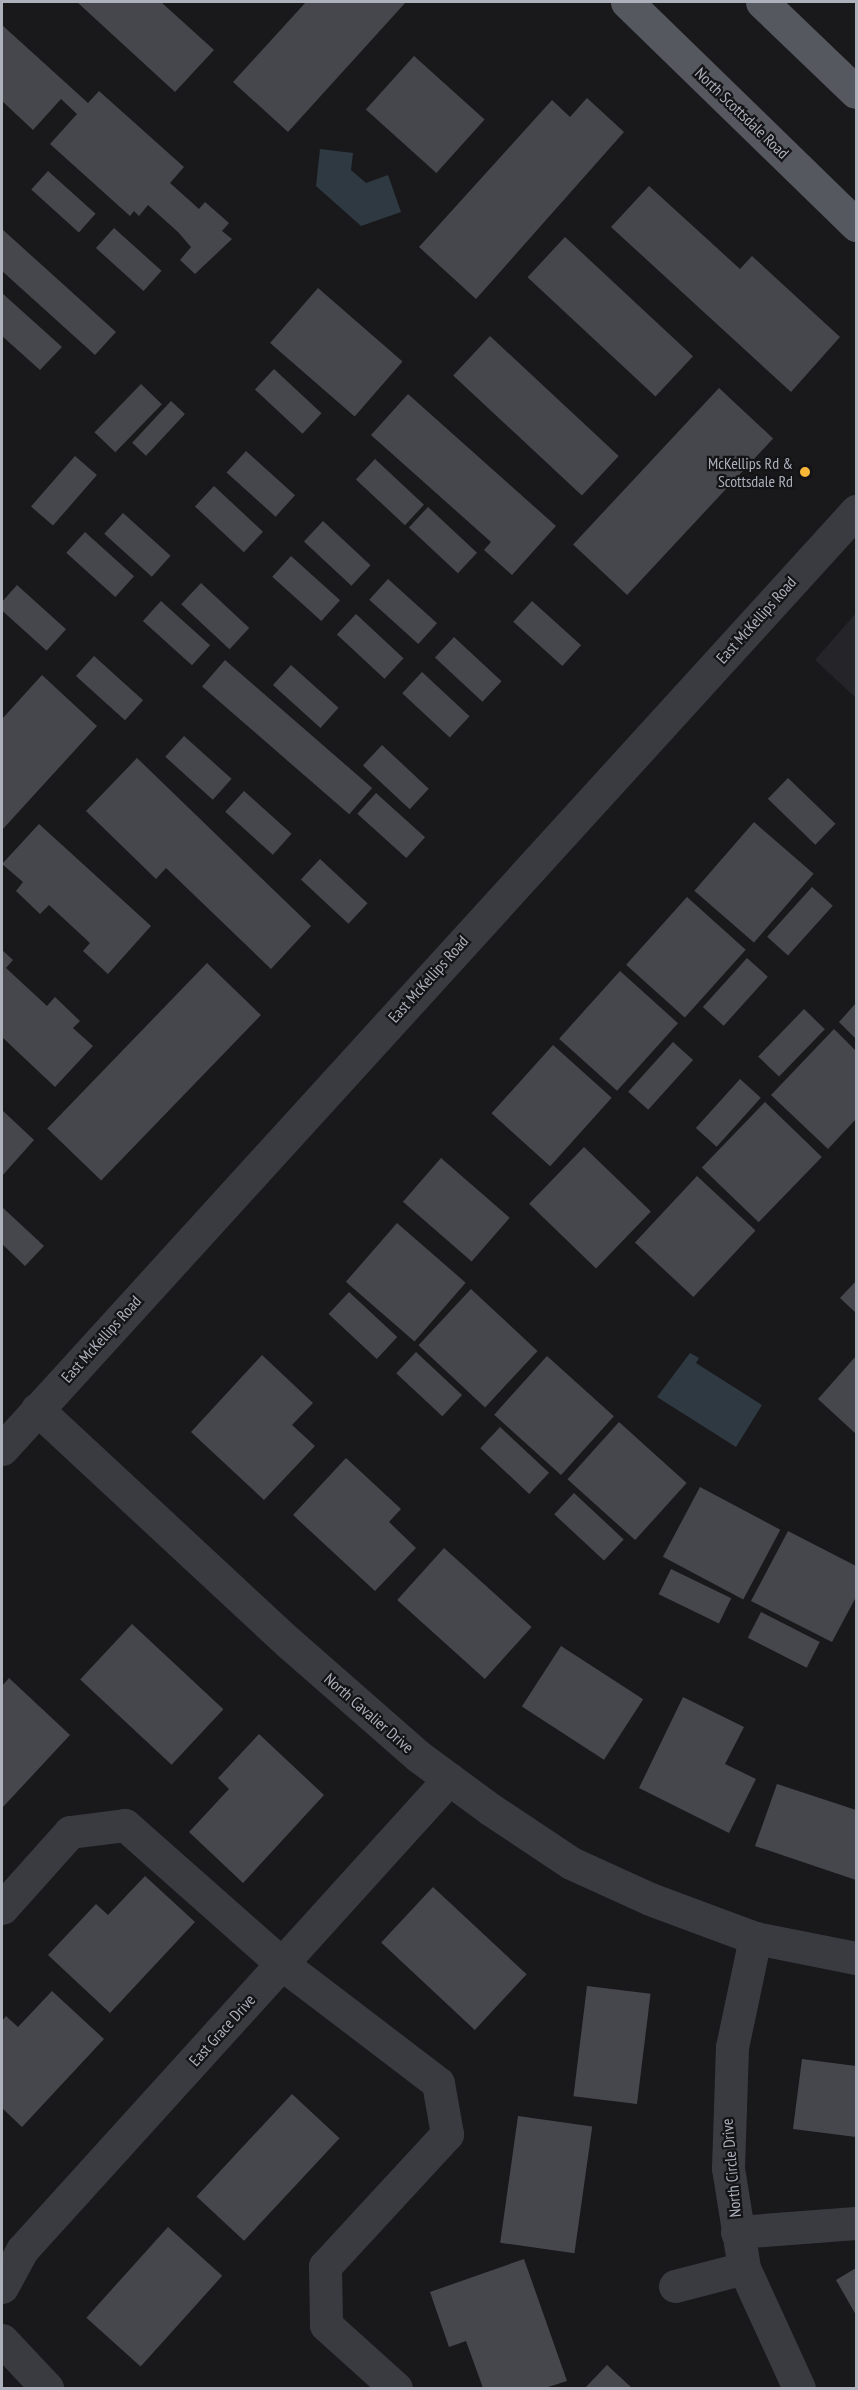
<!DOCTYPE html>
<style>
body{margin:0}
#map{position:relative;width:858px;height:2390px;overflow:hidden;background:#19191c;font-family:"PT Sans Narrow",sans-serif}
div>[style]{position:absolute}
.built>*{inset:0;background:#252529}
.water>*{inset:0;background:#2f3941}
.building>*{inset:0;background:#46474c;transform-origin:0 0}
.minor>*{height:33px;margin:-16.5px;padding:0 16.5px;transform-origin:16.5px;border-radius:16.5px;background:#3a3b41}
.major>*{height:33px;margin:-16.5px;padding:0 16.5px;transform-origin:16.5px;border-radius:16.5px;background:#565860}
.dots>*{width:16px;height:16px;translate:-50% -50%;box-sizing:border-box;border:3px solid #141417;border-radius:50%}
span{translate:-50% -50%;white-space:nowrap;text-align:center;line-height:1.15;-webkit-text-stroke:4.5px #141417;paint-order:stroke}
.street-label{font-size:16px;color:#acb1bc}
.poi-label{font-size:16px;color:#acb1bc}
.right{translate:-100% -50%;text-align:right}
.frame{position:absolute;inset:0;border:3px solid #acb1bc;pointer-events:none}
</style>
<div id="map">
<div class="built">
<div style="clip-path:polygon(856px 613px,856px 698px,815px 660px)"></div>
</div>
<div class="water">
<div style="clip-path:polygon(320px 149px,353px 153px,351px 170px,366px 183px,388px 175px,401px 212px,361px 226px,316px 186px)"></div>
<div style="clip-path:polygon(690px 1353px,699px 1358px,696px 1363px,762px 1405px,736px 1447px,657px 1397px)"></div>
</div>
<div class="building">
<div style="clip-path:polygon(77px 2px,161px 2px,214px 50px,175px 92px)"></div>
<div style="clip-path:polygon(306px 2px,406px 2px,288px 132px,233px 82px)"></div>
<div style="clip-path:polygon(2px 25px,88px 103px,99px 91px,184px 167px,170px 183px,199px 209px,205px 202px,229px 223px,222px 231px,232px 239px,195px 274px,180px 260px,191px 247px,178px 232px,148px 205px,139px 216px,134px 211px,130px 216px,50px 144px,77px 114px,61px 99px,33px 130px,2px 101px)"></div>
<div style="left:414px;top:56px;width:95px;height:72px;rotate:42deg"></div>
<div style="clip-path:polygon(587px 98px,624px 132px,476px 299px,419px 247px,552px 100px,570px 117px)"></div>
<div style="left:48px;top:171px;width:64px;height:25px;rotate:42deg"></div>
<div style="clip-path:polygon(649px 186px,740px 269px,752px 256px,840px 337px,791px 392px,611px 227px)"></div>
<div style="left:114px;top:228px;width:64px;height:27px;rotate:42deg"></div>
<div style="clip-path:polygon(2px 229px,116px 332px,95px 355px,2px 271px)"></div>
<div style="left:565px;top:237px;width:175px;height:55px;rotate:43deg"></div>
<div style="left:318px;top:288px;width:112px;height:73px;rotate:41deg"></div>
<div style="clip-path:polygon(2px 293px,62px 347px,40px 370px,2px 336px)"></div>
<div style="left:490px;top:336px;width:176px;height:54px;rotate:43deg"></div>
<div style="left:274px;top:369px;width:65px;height:28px;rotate:43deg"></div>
<div style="left:141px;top:384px;width:29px;height:67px;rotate:44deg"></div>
<div style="left:719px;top:388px;width:74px;height:214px;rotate:43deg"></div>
<div style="clip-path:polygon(408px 394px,556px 526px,512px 575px,484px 550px,491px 542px,371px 435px)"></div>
<div style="left:171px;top:401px;width:19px;height:57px;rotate:43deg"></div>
<div style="left:246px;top:451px;width:66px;height:29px;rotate:42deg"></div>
<div style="left:75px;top:456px;width:29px;height:67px;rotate:41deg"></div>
<div style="left:375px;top:459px;width:67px;height:28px;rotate:43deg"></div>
<div style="left:214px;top:486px;width:67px;height:28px;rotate:43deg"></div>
<div style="left:428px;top:507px;width:67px;height:28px;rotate:43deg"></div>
<div style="left:123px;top:513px;width:64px;height:28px;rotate:42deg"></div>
<div style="left:323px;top:521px;width:65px;height:28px;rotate:43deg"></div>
<div style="left:85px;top:532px;width:66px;height:28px;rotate:42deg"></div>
<div style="left:291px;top:556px;width:66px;height:28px;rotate:42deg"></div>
<div style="left:388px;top:579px;width:66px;height:28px;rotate:42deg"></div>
<div style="left:201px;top:583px;width:66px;height:29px;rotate:43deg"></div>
<div style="left:17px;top:585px;width:66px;height:29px;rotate:42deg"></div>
<div style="left:161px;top:601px;width:66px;height:27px;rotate:42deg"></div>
<div style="left:532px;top:601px;width:66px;height:28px;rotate:42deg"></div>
<div style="left:356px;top:614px;width:65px;height:28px;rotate:43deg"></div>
<div style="left:454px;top:637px;width:65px;height:28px;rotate:43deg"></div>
<div style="left:94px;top:656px;width:66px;height:27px;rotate:42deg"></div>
<div style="left:225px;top:660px;width:195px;height:35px;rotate:41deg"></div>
<div style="left:291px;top:665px;width:64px;height:27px;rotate:42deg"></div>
<div style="left:422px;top:672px;width:65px;height:29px;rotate:43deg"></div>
<div style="clip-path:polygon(42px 675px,97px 726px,2px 830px,2px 719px)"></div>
<div style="left:184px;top:736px;width:64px;height:28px;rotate:42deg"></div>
<div style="left:382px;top:745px;width:64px;height:28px;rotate:43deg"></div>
<div style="clip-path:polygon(137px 758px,311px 926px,271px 969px,166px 868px,156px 879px,86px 811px)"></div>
<div style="left:788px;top:778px;width:66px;height:29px;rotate:44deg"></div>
<div style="left:244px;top:791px;width:64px;height:28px;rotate:42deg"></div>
<div style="left:376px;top:793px;width:66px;height:28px;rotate:42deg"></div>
<div style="left:754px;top:822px;width:79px;height:91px;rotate:41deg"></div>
<div style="clip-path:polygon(39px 824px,151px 926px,108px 974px,83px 951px,90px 943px,49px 905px,40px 914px,16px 891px,23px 882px,2px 864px)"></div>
<div style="left:320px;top:859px;width:65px;height:28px;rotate:43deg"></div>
<div style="left:812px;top:887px;width:28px;height:67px;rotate:42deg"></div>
<div style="left:687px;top:897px;width:79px;height:91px;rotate:42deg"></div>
<div style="clip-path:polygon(2px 950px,13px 960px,6px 968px,47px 1006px,55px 997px,80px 1021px,73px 1028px,93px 1046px,55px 1087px,2px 1037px)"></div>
<div style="left:747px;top:958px;width:28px;height:66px;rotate:42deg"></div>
<div style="left:207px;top:963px;width:75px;height:230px;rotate:44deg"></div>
<div style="left:620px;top:971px;width:78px;height:91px;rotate:42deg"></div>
<div style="clip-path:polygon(856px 1003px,856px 1039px,839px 1022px)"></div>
<div style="left:804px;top:1009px;width:29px;height:66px;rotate:44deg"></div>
<div style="clip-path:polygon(834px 1029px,856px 1051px,856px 1119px,828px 1149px,771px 1095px)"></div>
<div style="left:673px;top:1042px;width:27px;height:67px;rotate:42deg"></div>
<div style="left:553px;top:1045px;width:79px;height:92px;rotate:42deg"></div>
<div style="left:740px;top:1079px;width:28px;height:66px;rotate:42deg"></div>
<div style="left:765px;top:1102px;width:79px;height:91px;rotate:44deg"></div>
<div style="clip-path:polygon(2px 1110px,34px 1140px,2px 1176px)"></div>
<div style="left:584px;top:1147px;width:93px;height:79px;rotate:44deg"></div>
<div style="left:441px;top:1158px;width:91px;height:58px;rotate:41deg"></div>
<div style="left:697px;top:1176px;width:80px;height:91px;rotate:43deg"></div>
<div style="clip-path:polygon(2px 1207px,44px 1246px,25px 1266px,2px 1244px)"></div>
<div style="left:397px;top:1223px;width:91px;height:78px;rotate:41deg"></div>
<div style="clip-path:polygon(856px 1281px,856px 1313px,840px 1298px)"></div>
<div style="left:471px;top:1289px;width:91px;height:77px;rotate:43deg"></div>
<div style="left:349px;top:1292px;width:66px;height:30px;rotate:43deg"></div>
<div style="left:416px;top:1352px;width:63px;height:29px;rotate:43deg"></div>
<div style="clip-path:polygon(262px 1355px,313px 1403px,292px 1425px,315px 1446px,264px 1500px,191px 1432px)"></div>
<div style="left:547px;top:1356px;width:90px;height:79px;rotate:42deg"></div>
<div style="clip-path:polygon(856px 1356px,856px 1434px,818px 1399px)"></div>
<div style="left:619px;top:1422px;width:91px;height:77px;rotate:42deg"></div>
<div style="left:500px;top:1427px;width:67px;height:29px;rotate:43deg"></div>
<div style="clip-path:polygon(346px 1458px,401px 1509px,389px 1522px,416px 1548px,375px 1591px,293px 1515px)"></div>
<div style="left:700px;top:1487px;width:91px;height:79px;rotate:28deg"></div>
<div style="left:574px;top:1493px;width:68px;height:29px;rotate:43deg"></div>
<div style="clip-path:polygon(788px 1531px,856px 1566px,856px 1597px,832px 1642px,751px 1601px)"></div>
<div style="left:444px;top:1548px;width:118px;height:70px;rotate:42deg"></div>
<div style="left:671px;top:1569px;width:67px;height:28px;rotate:26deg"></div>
<div style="left:761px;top:1612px;width:66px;height:29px;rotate:27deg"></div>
<div style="left:132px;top:1624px;width:125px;height:76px;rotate:43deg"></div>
<div style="left:561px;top:1646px;width:98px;height:72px;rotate:33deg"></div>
<div style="clip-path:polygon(9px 1678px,70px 1735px,2px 1808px,2px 1686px)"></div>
<div style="clip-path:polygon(683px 1697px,744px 1727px,725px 1764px,756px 1779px,729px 1833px,639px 1788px)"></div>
<div style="clip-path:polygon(259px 1734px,324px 1795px,243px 1883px,189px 1832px,229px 1789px,218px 1778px)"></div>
<div style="clip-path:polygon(777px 1784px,856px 1810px,856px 1880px,755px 1846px)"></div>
<div style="clip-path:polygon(145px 1876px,195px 1922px,110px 2013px,48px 1955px,96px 1904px,108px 1915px)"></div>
<div style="left:433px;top:1887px;width:128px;height:76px;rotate:43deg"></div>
<div style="left:587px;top:1986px;width:64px;height:111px;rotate:7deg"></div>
<div style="clip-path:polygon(52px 1991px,104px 2039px,22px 2127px,2px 2108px,2px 2021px,6px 2016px,18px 2027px)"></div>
<div style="clip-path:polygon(802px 2059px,856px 2066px,856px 2137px,793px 2129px)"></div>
<div style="left:292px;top:2094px;width:65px;height:140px;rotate:43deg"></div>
<div style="left:518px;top:2116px;width:75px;height:128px;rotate:8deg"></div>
<div style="left:168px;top:2227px;width:73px;height:122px;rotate:42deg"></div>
<div style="clip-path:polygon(524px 2259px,567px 2381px,545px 2388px,483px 2388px,466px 2341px,449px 2347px,430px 2292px)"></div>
<div style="clip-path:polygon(856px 2268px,856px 2315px,836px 2280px)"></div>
<div style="clip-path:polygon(607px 2365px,632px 2388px,585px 2388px)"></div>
</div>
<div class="minor">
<div style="left:37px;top:1409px;width:344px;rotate:42.9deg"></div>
<div style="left:289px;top:1643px;width:171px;rotate:41.2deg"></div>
<div style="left:418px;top:1756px;width:89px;rotate:36.4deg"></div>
<div style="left:490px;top:1809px;width:97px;rotate:33.7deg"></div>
<div style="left:571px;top:1863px;width:87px;rotate:24.5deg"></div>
<div style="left:650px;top:1899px;width:112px;rotate:20.4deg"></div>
<div style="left:755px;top:1938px;width:103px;rotate:11.2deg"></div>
<div style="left:2px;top:1449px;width:1269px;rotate:-47.68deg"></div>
<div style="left:2px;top:1908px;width:102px;rotate:-48.2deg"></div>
<div style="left:70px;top:1832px;width:55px;rotate:-7.3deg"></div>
<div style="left:125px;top:1825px;width:210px;rotate:41.5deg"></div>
<div style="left:282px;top:1964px;width:196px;rotate:37.3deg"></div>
<div style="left:438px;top:2083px;width:52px;rotate:80deg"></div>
<div style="left:447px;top:2134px;width:180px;rotate:132.7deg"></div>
<div style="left:325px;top:2266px;width:59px;rotate:89deg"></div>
<div style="left:326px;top:2325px;width:94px;rotate:42deg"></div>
<div style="left:755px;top:1938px;width:111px;rotate:101.9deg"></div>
<div style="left:732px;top:2047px;width:121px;rotate:91.9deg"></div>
<div style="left:728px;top:2168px;width:101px;rotate:80.9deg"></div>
<div style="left:744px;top:2268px;width:132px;rotate:65.4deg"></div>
<div style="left:737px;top:2232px;width:119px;rotate:-4.3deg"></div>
<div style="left:675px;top:2286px;width:71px;rotate:-14.6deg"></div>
<div style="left:2px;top:2287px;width:42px;rotate:-61.6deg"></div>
<div style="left:22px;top:2250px;width:636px;rotate:-47.81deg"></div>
<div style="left:2px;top:2340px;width:66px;rotate:46.8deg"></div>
</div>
<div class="major">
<div style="left:627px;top:2px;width:320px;rotate:44.2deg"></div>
<div style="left:762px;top:2px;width:130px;rotate:43.8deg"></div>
</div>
<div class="dots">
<div style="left:805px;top:472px;background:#f7b637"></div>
</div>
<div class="street-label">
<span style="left:742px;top:113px;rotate:44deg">North Scottsdale Road</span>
<span style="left:756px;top:620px;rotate:-48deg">East McKellips Road</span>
<span style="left:428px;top:979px;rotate:-48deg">East McKellips Road</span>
<span style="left:101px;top:1339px;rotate:-48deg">East McKellips Road</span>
<span style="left:369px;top:1713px;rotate:41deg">North Cavalier Drive</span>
<span style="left:222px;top:2030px;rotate:-48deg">East Grace Drive</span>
<span style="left:731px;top:2168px;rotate:-95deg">North Circle Drive</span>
</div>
<div class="poi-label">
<span class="right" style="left:793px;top:472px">McKellips Rd &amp;<br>Scottsdale Rd</span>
</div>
<div class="frame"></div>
</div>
